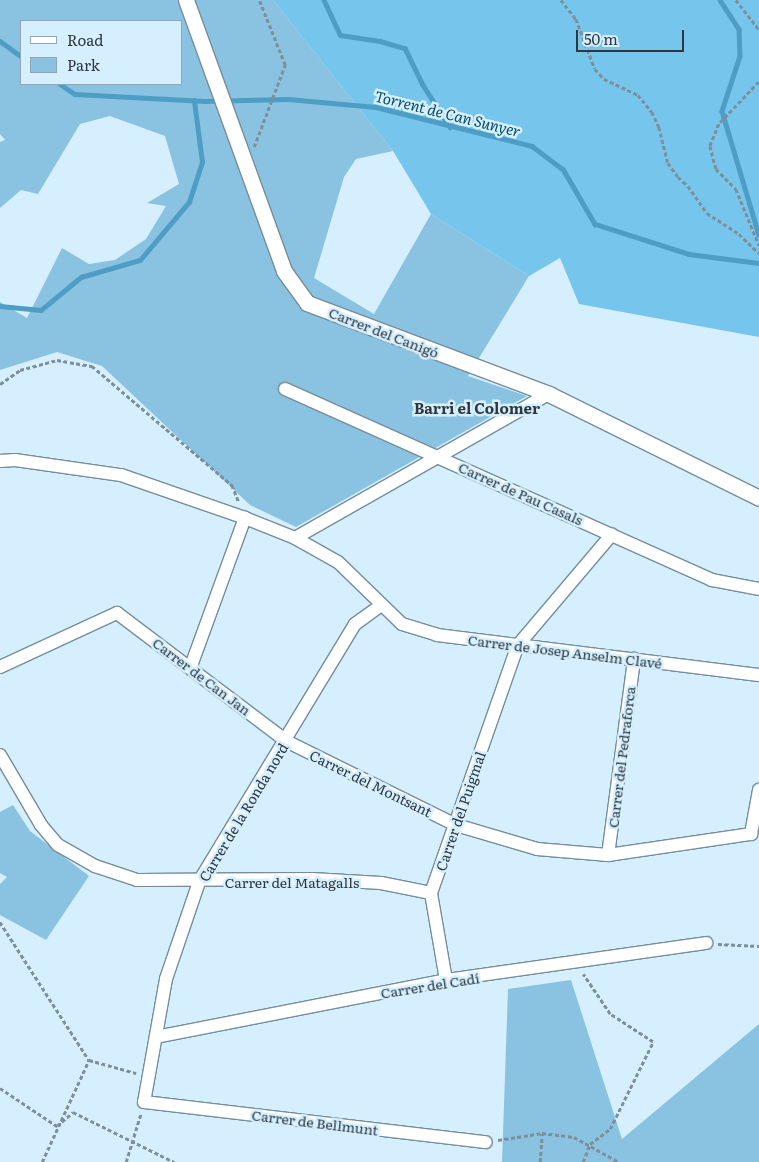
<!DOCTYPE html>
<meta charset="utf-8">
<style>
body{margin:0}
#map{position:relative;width:759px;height:1162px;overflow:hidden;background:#d5effe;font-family:Literata,serif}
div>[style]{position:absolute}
.green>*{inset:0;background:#8ac2e1}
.forest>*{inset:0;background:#76c5ed}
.stream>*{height:4.5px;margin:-2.25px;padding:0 2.25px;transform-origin:2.25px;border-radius:2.25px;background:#4e9dc5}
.path>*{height:2.5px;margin-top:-1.25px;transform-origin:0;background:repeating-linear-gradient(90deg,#7d8f99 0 4px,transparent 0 6.5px)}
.roads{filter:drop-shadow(1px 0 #758d9b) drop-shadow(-1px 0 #758d9b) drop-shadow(0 1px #758d9b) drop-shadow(0 -1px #758d9b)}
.minor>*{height:12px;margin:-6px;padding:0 6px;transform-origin:6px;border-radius:6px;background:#fff}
.tertiary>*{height:15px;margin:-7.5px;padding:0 7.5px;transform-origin:7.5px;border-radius:7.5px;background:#fff}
span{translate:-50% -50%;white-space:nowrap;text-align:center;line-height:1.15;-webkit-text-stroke:5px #d5effe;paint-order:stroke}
.street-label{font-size:14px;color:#2e383e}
.water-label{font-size:15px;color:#074b67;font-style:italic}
.neighbourhood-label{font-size:15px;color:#2e383e;font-weight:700}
.legend{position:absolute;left:20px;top:20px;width:162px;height:65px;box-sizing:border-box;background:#d5effe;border:1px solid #92a6b1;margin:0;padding:6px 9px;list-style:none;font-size:15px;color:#2e383e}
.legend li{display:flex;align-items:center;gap:10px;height:25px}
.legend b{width:25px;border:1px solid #92a6b1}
.scale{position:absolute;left:576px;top:30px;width:108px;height:22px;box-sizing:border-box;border:2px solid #2e383e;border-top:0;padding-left:6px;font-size:15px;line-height:18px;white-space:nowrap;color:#2e383e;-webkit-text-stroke:4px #d5effe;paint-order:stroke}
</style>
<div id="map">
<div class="green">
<div style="clip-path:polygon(evenodd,0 0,273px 0,393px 151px,356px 159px,344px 177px,314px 278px,374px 314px,431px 214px,529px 276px,468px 376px,527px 396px,296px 527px,250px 505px,102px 366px,57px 352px,0 370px,0 302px,27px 318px,62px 248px,89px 264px,115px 260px,146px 239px,166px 206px,147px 203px,179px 184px,165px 136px,110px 116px,80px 124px,38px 194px,21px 190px,0 208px,0 142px,5px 140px,0 134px,0 0,21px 21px,181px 21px,181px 84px,21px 84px,21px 21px)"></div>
<div style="clip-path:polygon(13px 805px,30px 831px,89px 876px,46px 940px,0 915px,0 884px,7px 877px,0 873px,0 812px)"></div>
<div style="clip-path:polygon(571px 980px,622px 1139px,759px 1024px,759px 1162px,502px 1162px,508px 989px)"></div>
</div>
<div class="forest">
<div style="clip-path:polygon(273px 0,759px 0,759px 337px,579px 304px,560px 258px,529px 276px,431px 214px,393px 151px)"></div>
</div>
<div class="stream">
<div style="left:324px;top:0;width:38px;rotate:65deg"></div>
<div style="left:340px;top:35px;width:40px;rotate:8.5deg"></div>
<div style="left:380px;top:41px;width:26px;rotate:16deg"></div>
<div style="left:405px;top:48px;width:41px;rotate:64.1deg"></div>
<div style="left:423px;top:85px;width:50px;rotate:57.3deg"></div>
<div style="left:720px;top:0;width:35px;rotate:57deg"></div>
<div style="left:739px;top:29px;width:27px;rotate:88deg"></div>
<div style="left:740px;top:56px;width:58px;rotate:108.1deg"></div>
<div style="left:722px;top:111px;width:129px;rotate:73.4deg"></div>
<div style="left:0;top:41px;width:26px;rotate:36deg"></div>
<div style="left:60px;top:84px;width:18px;rotate:34deg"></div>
<div style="left:75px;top:94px;width:130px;rotate:3.1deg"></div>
<div style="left:205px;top:101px;width:83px;rotate:-1.4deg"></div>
<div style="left:288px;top:99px;width:88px;rotate:5.2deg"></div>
<div style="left:376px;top:107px;width:161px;rotate:14deg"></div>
<div style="left:532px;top:146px;width:39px;rotate:37deg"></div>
<div style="left:563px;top:169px;width:64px;rotate:59.8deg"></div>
<div style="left:595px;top:224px;width:99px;rotate:17.7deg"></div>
<div style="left:689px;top:254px;width:71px;rotate:7.3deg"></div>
<div style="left:0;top:306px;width:41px;rotate:5.6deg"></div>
<div style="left:41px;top:310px;width:52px;rotate:-39.5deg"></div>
<div style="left:81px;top:277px;width:61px;rotate:-16.1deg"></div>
<div style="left:140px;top:260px;width:76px;rotate:-49.8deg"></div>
<div style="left:189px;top:202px;width:42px;rotate:-72deg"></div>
<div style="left:202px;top:162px;width:62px;rotate:-97.5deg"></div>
</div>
<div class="path">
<div style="left:561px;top:0;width:24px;rotate:52deg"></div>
<div style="left:576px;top:19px;width:53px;rotate:69.2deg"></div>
<div style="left:595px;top:69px;width:13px;rotate:48deg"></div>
<div style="left:604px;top:79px;width:38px;rotate:25deg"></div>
<div style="left:638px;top:95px;width:22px;rotate:51deg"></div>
<div style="left:652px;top:112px;width:17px;rotate:65deg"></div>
<div style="left:659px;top:127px;width:37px;rotate:76deg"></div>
<div style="left:668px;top:163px;width:17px;rotate:54deg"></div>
<div style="left:678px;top:177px;width:13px;rotate:42deg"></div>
<div style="left:688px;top:186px;width:33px;rotate:55deg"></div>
<div style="left:707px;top:213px;width:38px;rotate:33deg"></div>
<div style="left:739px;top:234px;width:28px;rotate:44deg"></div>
<div style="left:736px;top:0;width:37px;rotate:52deg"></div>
<div style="left:759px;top:82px;width:58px;rotate:133.6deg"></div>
<div style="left:719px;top:124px;width:24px;rotate:112deg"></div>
<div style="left:710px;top:146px;width:24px;rotate:75deg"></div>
<div style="left:716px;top:169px;width:28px;rotate:45deg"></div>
<div style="left:736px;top:189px;width:61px;rotate:67.7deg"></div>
<div style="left:254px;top:147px;width:88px;rotate:-69.3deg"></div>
<div style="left:285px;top:65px;width:70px;rotate:-111.8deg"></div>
<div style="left:0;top:384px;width:24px;rotate:-35deg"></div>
<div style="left:20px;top:370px;width:38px;rotate:-15deg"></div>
<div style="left:57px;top:360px;width:36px;rotate:10deg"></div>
<div style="left:92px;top:366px;width:184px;rotate:40.4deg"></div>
<div style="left:232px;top:485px;width:18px;rotate:68deg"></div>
<div style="left:0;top:922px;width:164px;rotate:57.2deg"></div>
<div style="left:718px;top:944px;width:41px;rotate:2.8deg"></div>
<div style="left:0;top:1088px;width:69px;rotate:33.7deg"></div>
<div style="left:57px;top:1126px;width:21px;rotate:-41deg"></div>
<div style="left:73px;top:1112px;width:113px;rotate:26.3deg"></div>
<div style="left:498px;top:1140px;width:45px;rotate:-9deg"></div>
<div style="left:542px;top:1133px;width:32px;rotate:7deg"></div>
<div style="left:574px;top:1137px;width:51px;rotate:29.1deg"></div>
<div style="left:42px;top:1162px;width:112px;rotate:-65.3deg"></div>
<div style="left:89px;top:1060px;width:49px;rotate:15.5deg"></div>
<div style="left:126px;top:1162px;width:51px;rotate:-73deg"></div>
<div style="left:540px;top:1162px;width:28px;rotate:-86deg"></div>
<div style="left:583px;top:1162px;width:19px;rotate:-69deg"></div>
<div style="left:590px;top:1144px;width:25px;rotate:-37deg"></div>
<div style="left:610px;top:1129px;width:97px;rotate:-63.7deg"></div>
<div style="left:653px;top:1042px;width:51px;rotate:-146.9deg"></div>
<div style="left:610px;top:1014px;width:48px;rotate:-124deg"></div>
</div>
<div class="roads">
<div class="minor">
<div style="left:285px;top:389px;width:468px;rotate:24.1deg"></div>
<div style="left:712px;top:580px;width:48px;rotate:10.8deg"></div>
<div style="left:0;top:461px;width:15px;rotate:-4deg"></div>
<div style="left:15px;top:460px;width:107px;rotate:8.1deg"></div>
<div style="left:121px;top:475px;width:131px;rotate:19.1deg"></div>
<div style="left:245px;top:518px;width:54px;rotate:21.8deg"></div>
<div style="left:295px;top:538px;width:49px;rotate:29.2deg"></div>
<div style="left:338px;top:562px;width:89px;rotate:44.1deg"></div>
<div style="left:402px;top:624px;width:37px;rotate:17deg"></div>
<div style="left:437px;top:635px;width:324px;rotate:7.1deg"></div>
<div style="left:295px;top:538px;width:292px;rotate:-29.6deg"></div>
<div style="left:380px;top:606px;width:31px;rotate:144deg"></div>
<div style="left:355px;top:624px;width:301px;rotate:121.2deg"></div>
<div style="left:199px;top:882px;width:102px;rotate:108.8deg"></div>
<div style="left:166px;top:979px;width:125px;rotate:100.1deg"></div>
<div style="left:144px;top:1102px;width:344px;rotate:6.7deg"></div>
<div style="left:191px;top:666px;width:158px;rotate:-70deg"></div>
<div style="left:0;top:667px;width:129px;rotate:-24.8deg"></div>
<div style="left:117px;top:613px;width:212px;rotate:37.1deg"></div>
<div style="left:286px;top:741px;width:190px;rotate:26.3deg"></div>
<div style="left:456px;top:825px;width:84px;rotate:16.5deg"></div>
<div style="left:537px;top:849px;width:71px;rotate:4.8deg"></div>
<div style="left:608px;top:855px;width:145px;rotate:-8.4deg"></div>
<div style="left:751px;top:834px;width:45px;rotate:-79.7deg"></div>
<div style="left:0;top:755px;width:81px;rotate:59.6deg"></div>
<div style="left:41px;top:825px;width:26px;rotate:50deg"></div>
<div style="left:58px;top:845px;width:43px;rotate:29.6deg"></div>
<div style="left:95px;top:866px;width:44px;rotate:18.4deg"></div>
<div style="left:137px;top:880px;width:175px;rotate:-0.3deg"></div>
<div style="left:312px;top:879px;width:69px;rotate:3.3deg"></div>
<div style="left:381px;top:883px;width:51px;rotate:11.3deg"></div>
<div style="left:608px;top:855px;width:198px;rotate:-82.4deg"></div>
<div style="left:446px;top:980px;width:88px;rotate:-99.8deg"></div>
<div style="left:431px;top:893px;width:263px;rotate:-70.7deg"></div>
<div style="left:518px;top:645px;width:145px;rotate:-49.7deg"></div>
<div style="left:156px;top:1037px;width:296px;rotate:-11.1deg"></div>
<div style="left:446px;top:980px;width:263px;rotate:-8.1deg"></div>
</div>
<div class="tertiary">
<div style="left:186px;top:0;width:288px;rotate:70.1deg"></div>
<div style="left:284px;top:271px;width:39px;rotate:54deg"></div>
<div style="left:307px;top:303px;width:259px;rotate:20.6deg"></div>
<div style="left:549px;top:394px;width:234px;rotate:26.3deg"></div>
</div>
</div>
<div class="street-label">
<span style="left:384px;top:332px;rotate:21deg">Carrer del Canigó</span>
<span style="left:521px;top:493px;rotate:24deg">Carrer de Pau Casals</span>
<span style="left:565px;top:651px;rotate:7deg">Carrer de Josep Anselm Clavé</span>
<span style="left:202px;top:676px;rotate:37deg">Carrer de Can Jan</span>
<span style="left:621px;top:757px;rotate:-83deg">Carrer del Pedraforca</span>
<span style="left:371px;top:783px;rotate:26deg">Carrer del Montsant</span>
<span style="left:460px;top:811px;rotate:-71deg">Carrer del Puigmal</span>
<span style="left:243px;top:812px;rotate:-59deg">Carrer de la Ronda nord</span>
<span style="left:292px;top:882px">Carrer del Matagalls</span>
<span style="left:430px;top:985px;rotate:-9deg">Carrer del Cadí</span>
<span style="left:315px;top:1122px;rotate:7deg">Carrer de Bellmunt</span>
</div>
<div class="water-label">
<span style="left:448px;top:113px;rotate:14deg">Torrent de Can Sunyer</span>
</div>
<div class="neighbourhood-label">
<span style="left:477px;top:408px">Barri el Colomer</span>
</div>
<ul class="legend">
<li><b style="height:6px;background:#fff"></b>Road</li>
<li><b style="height:14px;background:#8ac2e1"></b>Park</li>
</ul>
<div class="scale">50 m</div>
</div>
